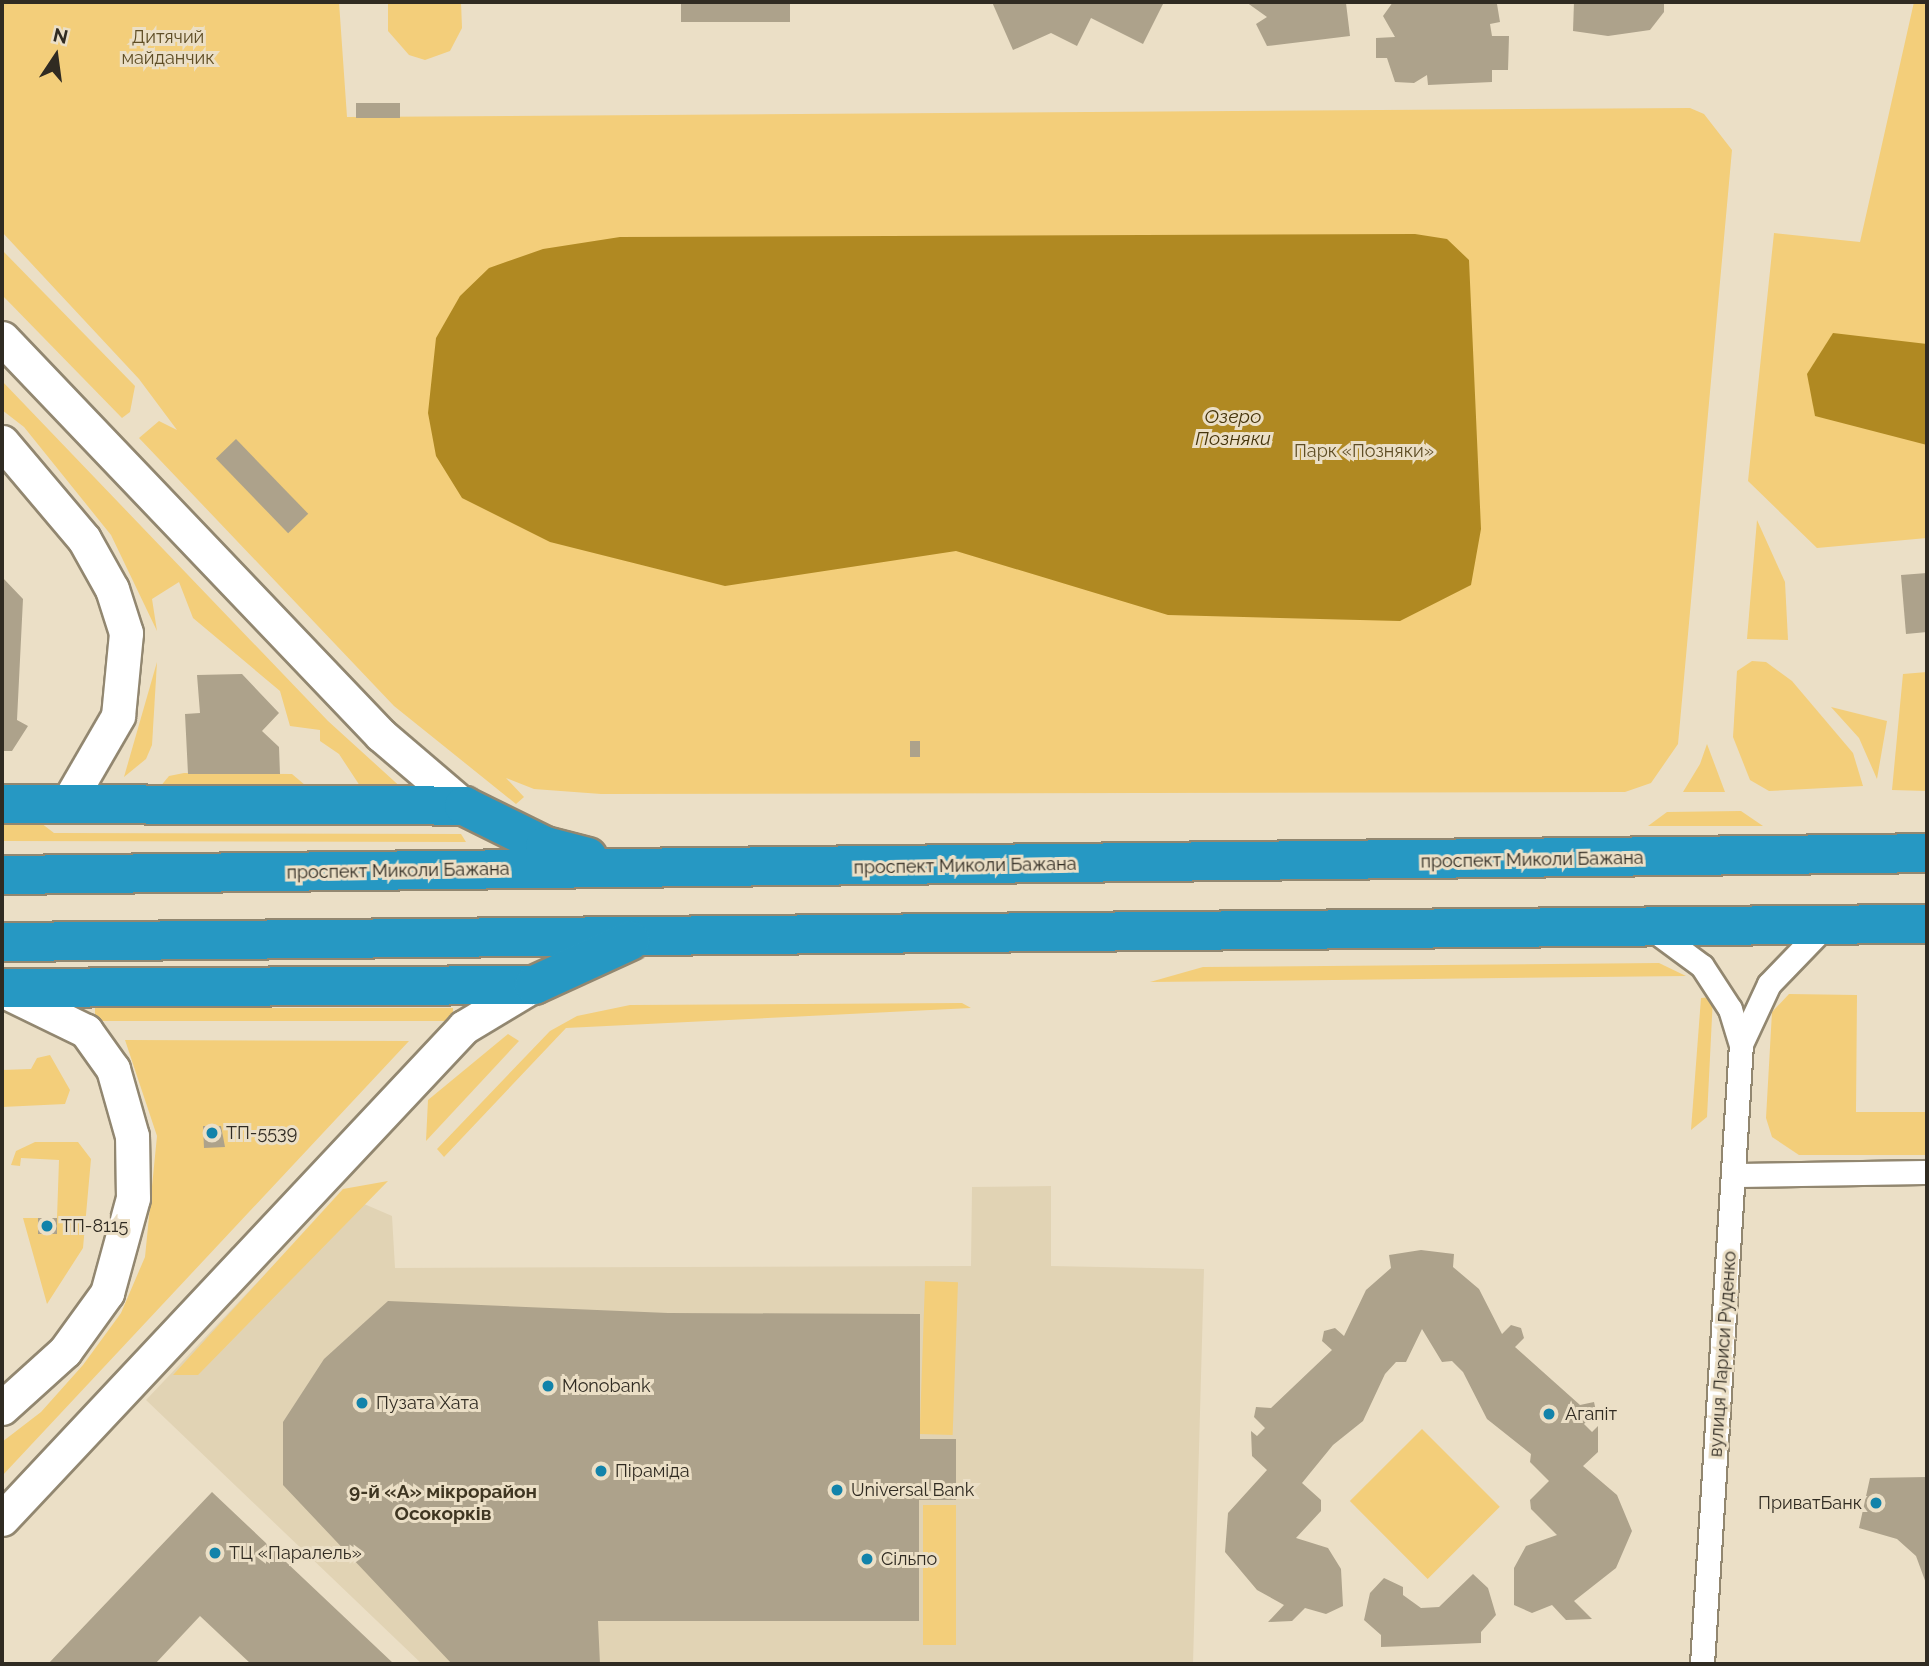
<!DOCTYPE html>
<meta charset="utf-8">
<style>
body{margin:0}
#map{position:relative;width:1929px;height:1666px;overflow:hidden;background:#ebdfc6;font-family:Raleway,sans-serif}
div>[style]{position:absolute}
.built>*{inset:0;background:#e1d3b4}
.green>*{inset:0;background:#f3ce7a;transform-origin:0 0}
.water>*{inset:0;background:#b08922}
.building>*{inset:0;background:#ada28b;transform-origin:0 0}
.roads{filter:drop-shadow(2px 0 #928770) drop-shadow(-2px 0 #928770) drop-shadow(0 2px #928770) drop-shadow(0 -2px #928770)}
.street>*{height:23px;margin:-11.5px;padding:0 11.5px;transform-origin:11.5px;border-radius:11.5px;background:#fff}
.secondary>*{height:33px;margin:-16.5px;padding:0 16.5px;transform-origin:16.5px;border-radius:16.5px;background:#fff}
.highway>*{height:38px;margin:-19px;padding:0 19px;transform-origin:19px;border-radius:19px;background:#2698c3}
.dots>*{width:19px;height:19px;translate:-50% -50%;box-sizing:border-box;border:4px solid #ebdfc6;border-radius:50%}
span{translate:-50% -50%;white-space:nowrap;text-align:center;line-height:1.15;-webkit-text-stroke:6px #ebdfc6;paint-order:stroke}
.park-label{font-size:18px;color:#5f4e26}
.street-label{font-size:18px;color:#302b22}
.poi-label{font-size:18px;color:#302b22}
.left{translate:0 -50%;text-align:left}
.right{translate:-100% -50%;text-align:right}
.water-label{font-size:19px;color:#45340b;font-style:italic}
.neighbourhood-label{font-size:19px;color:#3f3622;font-weight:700}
.frame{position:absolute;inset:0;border:4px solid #302b22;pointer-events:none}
.north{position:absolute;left:21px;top:21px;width:70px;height:70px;-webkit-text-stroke:5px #ebdfc6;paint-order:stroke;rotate:13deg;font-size:19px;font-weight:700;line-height:28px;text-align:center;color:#302b22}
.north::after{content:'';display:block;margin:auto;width:24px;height:32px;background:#302b22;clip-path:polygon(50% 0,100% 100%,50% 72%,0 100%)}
</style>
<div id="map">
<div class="built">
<div style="clip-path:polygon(1051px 1186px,1051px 1266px,1204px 1269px,1193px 1664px,422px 1664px,146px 1400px,341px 1194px,392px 1216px,395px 1268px,971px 1266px,972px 1187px)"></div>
</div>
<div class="green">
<div style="clip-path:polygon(2px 2px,339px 2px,347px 117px,1690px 108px,1704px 114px,1732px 150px,1678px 744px,1651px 783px,1625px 792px,601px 794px,534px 789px,506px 778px,524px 797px,516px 804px,394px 706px,139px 438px,159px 421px,177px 430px,139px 379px,2px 232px)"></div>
<div style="clip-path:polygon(388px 2px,461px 2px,462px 28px,450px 51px,425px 60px,409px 55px,388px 31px)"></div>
<div style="clip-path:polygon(1914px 2px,1927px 2px,1927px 538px,1817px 548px,1748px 481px,1774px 233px,1860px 242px)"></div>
<div style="clip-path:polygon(2px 250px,135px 386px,130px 412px,122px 418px,2px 295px)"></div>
<div style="clip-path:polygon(2px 381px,328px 721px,405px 791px,362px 789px,339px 754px,320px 741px,320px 730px,290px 726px,280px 691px,193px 618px,179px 582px,152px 599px,157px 631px,111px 535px,24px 427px,2px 410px)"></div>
<div style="clip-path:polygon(1757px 520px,1785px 582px,1788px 640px,1747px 639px)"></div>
<div style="clip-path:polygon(1752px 661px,1766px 662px,1792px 681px,1853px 753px,1863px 786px,1769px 791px,1750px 780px,1733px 737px,1737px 671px)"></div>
<div style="clip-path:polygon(157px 662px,152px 745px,146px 759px,124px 777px)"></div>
<div style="clip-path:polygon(1927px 672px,1927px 791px,1892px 790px,1903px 674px)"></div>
<div style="clip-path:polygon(1831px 707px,1887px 721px,1877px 779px,1859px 738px)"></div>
<div style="clip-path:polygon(1707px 744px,1725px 792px,1683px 792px,1700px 764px)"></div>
<div style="clip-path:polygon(184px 773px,292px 774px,312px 791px,155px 793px,169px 776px)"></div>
<div style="clip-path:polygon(1741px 811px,1763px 826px,1648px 826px,1667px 812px)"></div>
<div style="clip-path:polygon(2px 823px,41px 823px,54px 833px,461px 834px,466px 842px,2px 841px)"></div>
<div style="clip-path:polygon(1659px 963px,1686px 976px,1150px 982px,1203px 967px)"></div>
<div style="clip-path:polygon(1789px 994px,1857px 995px,1856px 1112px,1927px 1112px,1927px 1155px,1799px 1155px,1772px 1137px,1766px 1118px,1772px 1012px)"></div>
<div style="clip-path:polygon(1713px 997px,1707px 1117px,1691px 1130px,1701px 998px)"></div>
<div style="clip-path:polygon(962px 1003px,971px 1008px,566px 1028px,444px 1157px,437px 1149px,550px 1031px,577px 1016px,630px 1005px)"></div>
<div style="left:95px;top:1008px;width:358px;height:13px"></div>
<div style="clip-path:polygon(508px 1034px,519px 1041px,426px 1141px,428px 1100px)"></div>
<div style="clip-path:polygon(125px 1040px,409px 1041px,2px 1476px,2px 1442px,41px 1412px,83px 1365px,121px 1313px,145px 1257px,157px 1136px)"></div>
<div style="clip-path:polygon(50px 1055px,70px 1090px,65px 1104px,2px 1107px,2px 1070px,31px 1069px,37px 1058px)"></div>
<div style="clip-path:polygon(35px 1142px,78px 1142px,91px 1159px,83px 1248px,47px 1304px,23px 1218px,57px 1218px,59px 1160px,21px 1158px,20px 1166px,11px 1165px,16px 1151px)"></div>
<div style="clip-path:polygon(388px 1181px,198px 1375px,173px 1375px,343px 1189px)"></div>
<div style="left:925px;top:1281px;width:33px;height:153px;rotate:2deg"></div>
<div style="left:1422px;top:1429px;width:110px;height:102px;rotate:45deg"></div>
<div style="left:923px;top:1505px;width:33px;height:140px"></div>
</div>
<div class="water">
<div style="clip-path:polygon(1415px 234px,1447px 239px,1469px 260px,1481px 529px,1471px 585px,1400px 621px,1168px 615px,956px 551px,725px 586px,550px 542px,462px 498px,436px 456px,428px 413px,436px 338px,460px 296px,489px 268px,543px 249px,620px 237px)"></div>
<div style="clip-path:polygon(1833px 333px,1927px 344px,1927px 445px,1815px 416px,1807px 374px)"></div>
</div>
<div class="building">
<div style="left:681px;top:2px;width:109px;height:20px"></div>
<div style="clip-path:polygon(992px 2px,1164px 2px,1143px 44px,1091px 18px,1077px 46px,1051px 33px,1013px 50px)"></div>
<div style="clip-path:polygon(1246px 2px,1346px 3px,1350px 36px,1267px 46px,1256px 24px,1267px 17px)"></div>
<div style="clip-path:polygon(1393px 2px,1497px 4px,1500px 22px,1490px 24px,1492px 36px,1509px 36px,1508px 70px,1492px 70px,1492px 82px,1428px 85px,1427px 75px,1414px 83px,1395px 82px,1387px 58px,1376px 58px,1376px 38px,1395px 37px,1383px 16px)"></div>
<div style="clip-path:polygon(1574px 2px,1664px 2px,1664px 12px,1650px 30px,1608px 36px,1573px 31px)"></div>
<div style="left:356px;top:103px;width:44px;height:15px"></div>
<div style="left:236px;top:439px;width:104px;height:28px;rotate:46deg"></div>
<div style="clip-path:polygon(1927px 573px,1927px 632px,1906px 634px,1901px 575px)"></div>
<div style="clip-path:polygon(2px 577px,23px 599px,17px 720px,28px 726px,12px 751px,2px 751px)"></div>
<div style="clip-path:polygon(242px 674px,279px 713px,262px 731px,279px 747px,280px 774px,188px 774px,185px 714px,200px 713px,197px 675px)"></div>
<div style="left:910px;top:741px;width:10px;height:16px"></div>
<div style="clip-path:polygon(203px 1126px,221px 1126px,225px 1147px,204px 1148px)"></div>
<div style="left:38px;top:1218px;width:19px;height:16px"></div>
<div style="clip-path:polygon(1421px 1250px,1454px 1254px,1453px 1267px,1479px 1289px,1502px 1334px,1511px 1325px,1521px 1328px,1524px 1338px,1515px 1347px,1580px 1405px,1594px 1402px,1596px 1411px,1584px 1424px,1592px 1432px,1598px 1426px,1598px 1452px,1583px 1466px,1617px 1495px,1632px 1531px,1616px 1568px,1574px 1601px,1592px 1619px,1566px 1620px,1552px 1605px,1532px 1613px,1514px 1605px,1514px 1568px,1526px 1546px,1557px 1535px,1531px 1509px,1530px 1500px,1549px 1481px,1530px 1462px,1531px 1454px,1487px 1419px,1463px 1372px,1452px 1361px,1442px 1362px,1422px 1329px,1406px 1362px,1396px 1362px,1385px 1374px,1363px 1421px,1333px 1445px,1302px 1483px,1321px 1500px,1321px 1511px,1296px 1538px,1328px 1548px,1341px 1569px,1343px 1606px,1326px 1614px,1305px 1608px,1292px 1621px,1268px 1622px,1284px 1605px,1257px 1590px,1225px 1552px,1228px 1513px,1267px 1470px,1252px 1456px,1251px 1431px,1257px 1436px,1265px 1428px,1254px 1417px,1256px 1407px,1271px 1408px,1332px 1350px,1322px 1341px,1324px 1331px,1335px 1328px,1344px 1336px,1366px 1290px,1391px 1268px,1389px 1255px)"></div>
<div style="clip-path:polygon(388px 1301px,668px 1313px,920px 1314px,920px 1439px,956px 1439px,956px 1500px,919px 1500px,919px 1621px,598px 1621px,600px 1664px,452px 1664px,283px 1485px,283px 1422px,324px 1359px)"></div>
<div style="clip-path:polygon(1927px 1477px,1927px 1586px,1916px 1556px,1897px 1539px,1859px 1528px,1870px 1478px)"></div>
<div style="clip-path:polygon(212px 1492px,394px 1664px,251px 1664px,200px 1616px,155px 1664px,48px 1664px)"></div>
<div style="clip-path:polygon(1473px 1574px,1488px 1588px,1496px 1615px,1481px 1632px,1481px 1643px,1381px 1647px,1381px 1635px,1364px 1620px,1370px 1593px,1384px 1578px,1403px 1587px,1403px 1595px,1421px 1608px,1439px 1607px)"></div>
</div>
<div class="roads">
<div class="street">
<div style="left:1652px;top:929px;width:62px;rotate:36.5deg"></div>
<div style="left:1702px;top:966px;width:51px;rotate:56.9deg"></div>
<div style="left:1730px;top:1009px;width:37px;rotate:73deg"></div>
<div style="left:1741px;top:1044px;width:621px;rotate:93.6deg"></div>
<div style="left:1741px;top:1044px;width:66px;rotate:-65deg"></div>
<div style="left:1769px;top:984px;width:82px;rotate:-46deg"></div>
<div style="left:1736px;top:1175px;width:191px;rotate:-0.9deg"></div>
</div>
<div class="secondary">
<div style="left:2px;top:338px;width:549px;rotate:46.33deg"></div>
<div style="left:381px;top:735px;width:109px;rotate:40.5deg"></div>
<div style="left:2px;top:442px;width:127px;rotate:49.8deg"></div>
<div style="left:84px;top:539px;width:57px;rotate:60.8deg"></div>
<div style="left:112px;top:589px;width:46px;rotate:72.3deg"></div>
<div style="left:126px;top:633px;width:83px;rotate:95.5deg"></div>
<div style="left:118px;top:716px;width:102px;rotate:120.1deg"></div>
<div style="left:2px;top:1408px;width:85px;rotate:-42.1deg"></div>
<div style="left:65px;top:1351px;width:72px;rotate:-54.1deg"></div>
<div style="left:107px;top:1293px;width:98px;rotate:-74.7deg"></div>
<div style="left:133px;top:1198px;width:62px;rotate:-90.9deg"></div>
<div style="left:132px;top:1136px;width:70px;rotate:-105.8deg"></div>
<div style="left:113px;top:1069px;width:47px;rotate:-125.4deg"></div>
<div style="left:86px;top:1031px;width:91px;rotate:-154deg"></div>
<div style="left:2px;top:1519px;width:675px;rotate:-46.8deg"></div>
<div style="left:464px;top:1027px;width:82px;rotate:-31deg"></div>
</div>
<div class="highway">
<div style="left:2px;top:804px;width:462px;rotate:0.2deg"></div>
<div style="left:464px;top:806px;width:90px;rotate:26.3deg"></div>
<div style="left:545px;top:846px;width:44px;rotate:14.3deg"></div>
<div style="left:2px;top:875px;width:1925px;rotate:-0.65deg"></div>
<div style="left:2px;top:942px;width:1925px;rotate:-0.54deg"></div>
<div style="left:2px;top:988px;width:532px;rotate:-0.32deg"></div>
<div style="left:534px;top:985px;width:106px;rotate:-24.6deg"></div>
</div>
</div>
<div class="dots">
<div style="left:212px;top:1133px;background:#1283aa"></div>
<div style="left:47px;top:1226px;background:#1283aa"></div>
<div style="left:548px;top:1386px;background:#1283aa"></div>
<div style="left:362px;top:1403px;background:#1283aa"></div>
<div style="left:1549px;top:1414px;background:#1283aa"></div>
<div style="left:601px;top:1471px;background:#1283aa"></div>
<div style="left:837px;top:1490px;background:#1283aa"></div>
<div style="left:1876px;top:1503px;background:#1283aa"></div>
<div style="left:215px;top:1553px;background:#1283aa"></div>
<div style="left:867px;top:1559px;background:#1283aa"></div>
</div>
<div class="park-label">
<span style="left:168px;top:48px">Дитячий<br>майданчик</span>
<span style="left:1364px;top:451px">Парк «Позняки»</span>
</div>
<div class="street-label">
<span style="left:1532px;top:860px;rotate:-1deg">проспект Миколи Бажана</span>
<span style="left:965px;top:866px;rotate:-1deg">проспект Миколи Бажана</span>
<span style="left:398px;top:871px;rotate:-1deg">проспект Миколи Бажана</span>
<span style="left:1723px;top:1354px;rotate:-86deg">вулиця Лариси Руденко</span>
</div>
<div class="poi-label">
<span class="left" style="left:226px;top:1133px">ТП-5539</span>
<span class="left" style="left:61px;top:1226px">ТП-8115</span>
<span class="left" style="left:562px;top:1386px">Monobank</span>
<span class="left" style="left:376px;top:1403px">Пузата Хата</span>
<span class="left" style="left:1565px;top:1414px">Агапіт</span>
<span class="left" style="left:615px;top:1471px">Піраміда</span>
<span class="left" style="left:851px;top:1490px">Universal Bank</span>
<span class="right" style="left:1862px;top:1503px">ПриватБанк</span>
<span class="left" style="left:229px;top:1553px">ТЦ «Паралель»</span>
<span class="left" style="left:881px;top:1559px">Сільпо</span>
</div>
<div class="water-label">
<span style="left:1233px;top:428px">Озеро<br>Позняки</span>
</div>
<div class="neighbourhood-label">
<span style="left:443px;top:1503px">9-й «А» мікрорайон<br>Осокорків</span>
</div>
<div class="frame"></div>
<div class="north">N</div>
</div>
